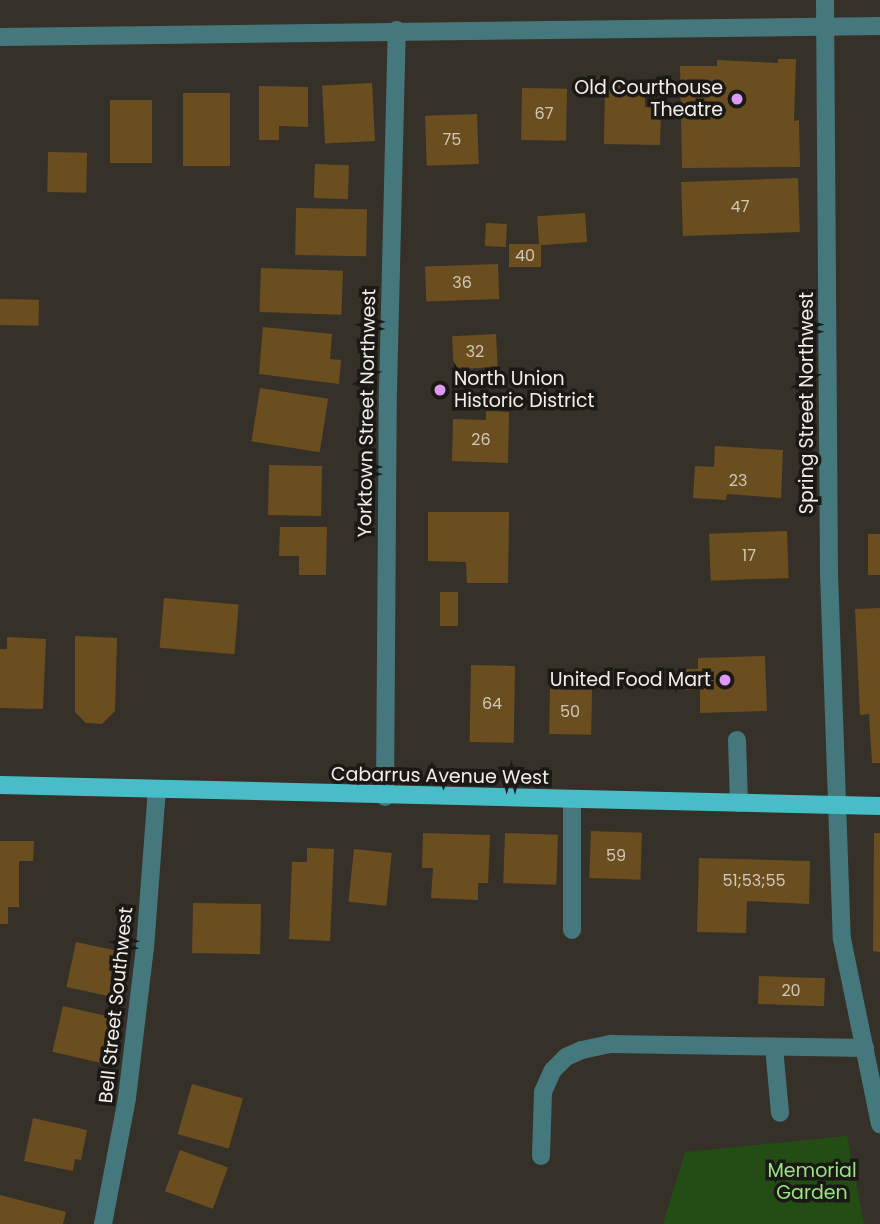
<!DOCTYPE html>
<style>
body{margin:0}
#map{position:relative;width:880px;height:1224px;overflow:hidden;background:#363128;font-family:Poppins,sans-serif}
div>[style]{position:absolute}
.green>*{inset:0;background:#244d15}
.building>*{inset:0;background:#6b4e20;transform-origin:0 0}
.minor>*{height:18px;margin:-9px;padding:0 9px;transform-origin:9px;border-radius:9px;background:#45787d}
.major>*{height:18px;margin:-9px;padding:0 9px;transform-origin:9px;border-radius:9px;background:#48bdc7}
.dots>*{width:19px;height:19px;translate:-50% -50%;box-sizing:border-box;border:4px solid #1b1915;border-radius:50%}
span{translate:-50% -50%;white-space:nowrap;text-align:center;line-height:1.15;-webkit-text-stroke:7px #1b1915;paint-order:stroke}
.number-label{font-size:16px;color:#d0c7b7}
.number-label span{-webkit-text-stroke-width:0}
.poi-label{font-size:19px;color:#f2efe9}
.right{translate:-100% -50%;text-align:right}
.left{translate:0 -50%;text-align:left}
.street-label{font-size:19px;color:#f2efe9}
.park-label{font-size:19px;color:#99e581}
</style>
<div id="map">
<div class="green">
<div style="clip-path:polygon(847px 1136px,864px 1224px,663px 1224px,685px 1152px)"></div>
</div>
<div class="building">
<div style="clip-path:polygon(778px 59px,796px 59px,794px 121px,799px 120px,800px 167px,682px 168px,680px 66px,717px 66px,717px 60px,778px 63px)"></div>
<div style="left:372px;top:83px;width:58px;height:50px;rotate:87deg"></div>
<div style="clip-path:polygon(605px 85px,645px 86px,645px 107px,661px 108px,660px 145px,604px 144px)"></div>
<div style="clip-path:polygon(259px 86px,308px 87px,308px 127px,279px 126px,279px 140px,259px 140px)"></div>
<div style="left:522px;top:88px;width:45px;height:52px;rotate:1deg"></div>
<div style="left:183px;top:93px;width:47px;height:73px"></div>
<div style="left:110px;top:100px;width:42px;height:63px"></div>
<div style="left:477px;top:114px;width:50px;height:52px;rotate:88deg"></div>
<div style="left:48px;top:152px;width:39px;height:40px;rotate:1deg"></div>
<div style="left:315px;top:164px;width:34px;height:34px;rotate:2deg"></div>
<div style="left:798px;top:178px;width:54px;height:117px;rotate:88deg"></div>
<div style="left:296px;top:208px;width:71px;height:47px;rotate:1deg"></div>
<div style="left:585px;top:213px;width:29px;height:48px;rotate:86deg"></div>
<div style="left:486px;top:223px;width:21px;height:23px;rotate:3deg"></div>
<div style="left:541px;top:244px;width:23px;height:32px;rotate:90deg"></div>
<div style="left:498px;top:264px;width:35px;height:73px;rotate:88deg"></div>
<div style="left:261px;top:268px;width:82px;height:44px;rotate:2deg"></div>
<div style="left:0;top:299px;width:39px;height:26px;rotate:1deg"></div>
<div style="clip-path:polygon(263px 327px,332px 334px,330px 359px,341px 360px,339px 384px,259px 374px)"></div>
<div style="left:496px;top:334px;width:33px;height:44px;rotate:87deg"></div>
<div style="left:260px;top:388px;width:69px;height:54px;rotate:9deg"></div>
<div style="clip-path:polygon(486px 411px,509px 412px,508px 463px,452px 461px,453px 419px,486px 420px)"></div>
<div style="clip-path:polygon(715px 446px,783px 450px,781px 498px,727px 494px,726px 500px,693px 498px,695px 466px,714px 467px)"></div>
<div style="left:269px;top:465px;width:53px;height:50px;rotate:1deg"></div>
<div style="clip-path:polygon(428px 512px,509px 512px,508px 583px,467px 583px,466px 562px,428px 561px)"></div>
<div style="clip-path:polygon(280px 527px,327px 527px,326px 575px,299px 575px,299px 556px,279px 556px)"></div>
<div style="left:787px;top:531px;width:47px;height:78px;rotate:88deg"></div>
<div style="left:868px;top:534px;width:12px;height:41px"></div>
<div style="left:440px;top:592px;width:18px;height:34px"></div>
<div style="left:164px;top:598px;width:75px;height:50px;rotate:5deg"></div>
<div style="clip-path:polygon(880px 608px,880px 763px,872px 763px,869px 714px,860px 715px,855px 609px)"></div>
<div style="clip-path:polygon(75px 636px,117px 638px,115px 711px,102px 724px,86px 723px,75px 712px)"></div>
<div style="clip-path:polygon(7px 637px,46px 639px,43px 709px,0 708px,0 649px,7px 649px)"></div>
<div style="clip-path:polygon(765px 656px,767px 711px,700px 713px,700px 690px,685px 690px,683px 669px,698px 669px,698px 658px)"></div>
<div style="left:471px;top:665px;width:44px;height:77px;rotate:1deg"></div>
<div style="left:550px;top:689px;width:42px;height:45px;rotate:1deg"></div>
<div style="left:591px;top:831px;width:51px;height:47px;rotate:2deg"></div>
<div style="clip-path:polygon(423px 833px,490px 835px,488px 883px,478px 883px,478px 900px,431px 898px,433px 868px,422px 868px)"></div>
<div style="left:505px;top:833px;width:53px;height:50px;rotate:2deg"></div>
<div style="clip-path:polygon(874px 833px,880px 833px,880px 952px,873px 951px)"></div>
<div style="clip-path:polygon(0 841px,34px 841px,33px 861px,19px 861px,19px 907px,8px 907px,8px 924px,0 924px)"></div>
<div style="clip-path:polygon(307px 848px,334px 849px,330px 941px,289px 939px,292px 862px,307px 862px)"></div>
<div style="left:354px;top:849px;width:38px;height:53px;rotate:6deg"></div>
<div style="clip-path:polygon(699px 858px,810px 861px,809px 904px,747px 901px,746px 933px,697px 932px)"></div>
<div style="left:193px;top:903px;width:68px;height:50px;rotate:1deg"></div>
<div style="left:76px;top:942px;width:44px;height:46px;rotate:12deg"></div>
<div style="left:759px;top:976px;width:66px;height:28px;rotate:2deg"></div>
<div style="left:63px;top:1006px;width:51px;height:47px;rotate:13deg"></div>
<div style="left:192px;top:1084px;width:53px;height:52px;rotate:16deg"></div>
<div style="clip-path:polygon(33px 1118px,87px 1130px,81px 1160px,75px 1159px,73px 1171px,24px 1161px)"></div>
<div style="left:180px;top:1150px;width:51px;height:44px;rotate:20deg"></div>
<div style="clip-path:polygon(0 1195px,66px 1212px,63px 1224px,0 1224px)"></div>
</div>
<div class="minor">
<div style="left:825px;top:0;width:573px;rotate:89.6deg"></div>
<div style="left:829px;top:573px;width:366px;rotate:88deg"></div>
<div style="left:842px;top:939px;width:189px;rotate:78.4deg"></div>
<div style="left:0;top:37px;width:880px;rotate:-0.72deg"></div>
<div style="left:737px;top:740px;width:63px;rotate:88.2deg"></div>
<div style="left:385px;top:797px;width:407px;rotate:-89.6deg"></div>
<div style="left:388px;top:390px;width:360px;rotate:-88.6deg"></div>
<div style="left:572px;top:930px;width:130px;rotate:-90deg"></div>
<div style="left:774px;top:1047px;width:66px;rotate:84.8deg"></div>
<div style="left:541px;top:1156px;width:64px;rotate:-88.2deg"></div>
<div style="left:543px;top:1092px;width:24px;rotate:-66deg"></div>
<div style="left:553px;top:1070px;width:18px;rotate:-45deg"></div>
<div style="left:566px;top:1057px;width:17px;rotate:-24deg"></div>
<div style="left:582px;top:1050px;width:30px;rotate:-12deg"></div>
<div style="left:611px;top:1044px;width:254px;rotate:0.9deg"></div>
<div style="left:103px;top:1224px;width:128px;rotate:-79.2deg"></div>
<div style="left:127px;top:1098px;width:151px;rotate:-83.2deg"></div>
<div style="left:145px;top:948px;width:159px;rotate:-85.7deg"></div>
</div>
<div class="major">
<div style="left:0;top:785px;width:880px;rotate:1.37deg"></div>
</div>
<div class="dots">
<div style="left:737px;top:99px;background:#dd99f3"></div>
<div style="left:440px;top:390px;background:#dd99f3"></div>
<div style="left:725px;top:680px;background:#dd99f3"></div>
</div>
<div class="number-label">
<span style="left:544px;top:114px">67</span>
<span style="left:452px;top:140px">75</span>
<span style="left:740px;top:207px">47</span>
<span style="left:525px;top:256px">40</span>
<span style="left:462px;top:283px">36</span>
<span style="left:475px;top:352px">32</span>
<span style="left:481px;top:440px">26</span>
<span style="left:738px;top:481px">23</span>
<span style="left:749px;top:556px">17</span>
<span style="left:492px;top:704px">64</span>
<span style="left:570px;top:712px">50</span>
<span style="left:616px;top:856px">59</span>
<span style="left:754px;top:881px">51;53;55</span>
<span style="left:791px;top:991px">20</span>
</div>
<div class="poi-label">
<span class="right" style="left:723px;top:99px">Old Courthouse<br>Theatre</span>
<span class="left" style="left:454px;top:390px">North Union<br>Historic District</span>
<span class="right" style="left:711px;top:680px">United Food Mart</span>
</div>
<div class="street-label">
<span style="left:807px;top:403px;rotate:-90deg">Spring Street Northwest</span>
<span style="left:367px;top:413px;rotate:-89deg">Yorktown Street Northwest</span>
<span style="left:440px;top:776px;rotate:1deg">Cabarrus Avenue West</span>
<span style="left:116px;top:1005px;rotate:-84deg">Bell Street Southwest</span>
</div>
<div class="park-label">
<span style="left:812px;top:1182px">Memorial<br>Garden</span>
</div>
</div>
